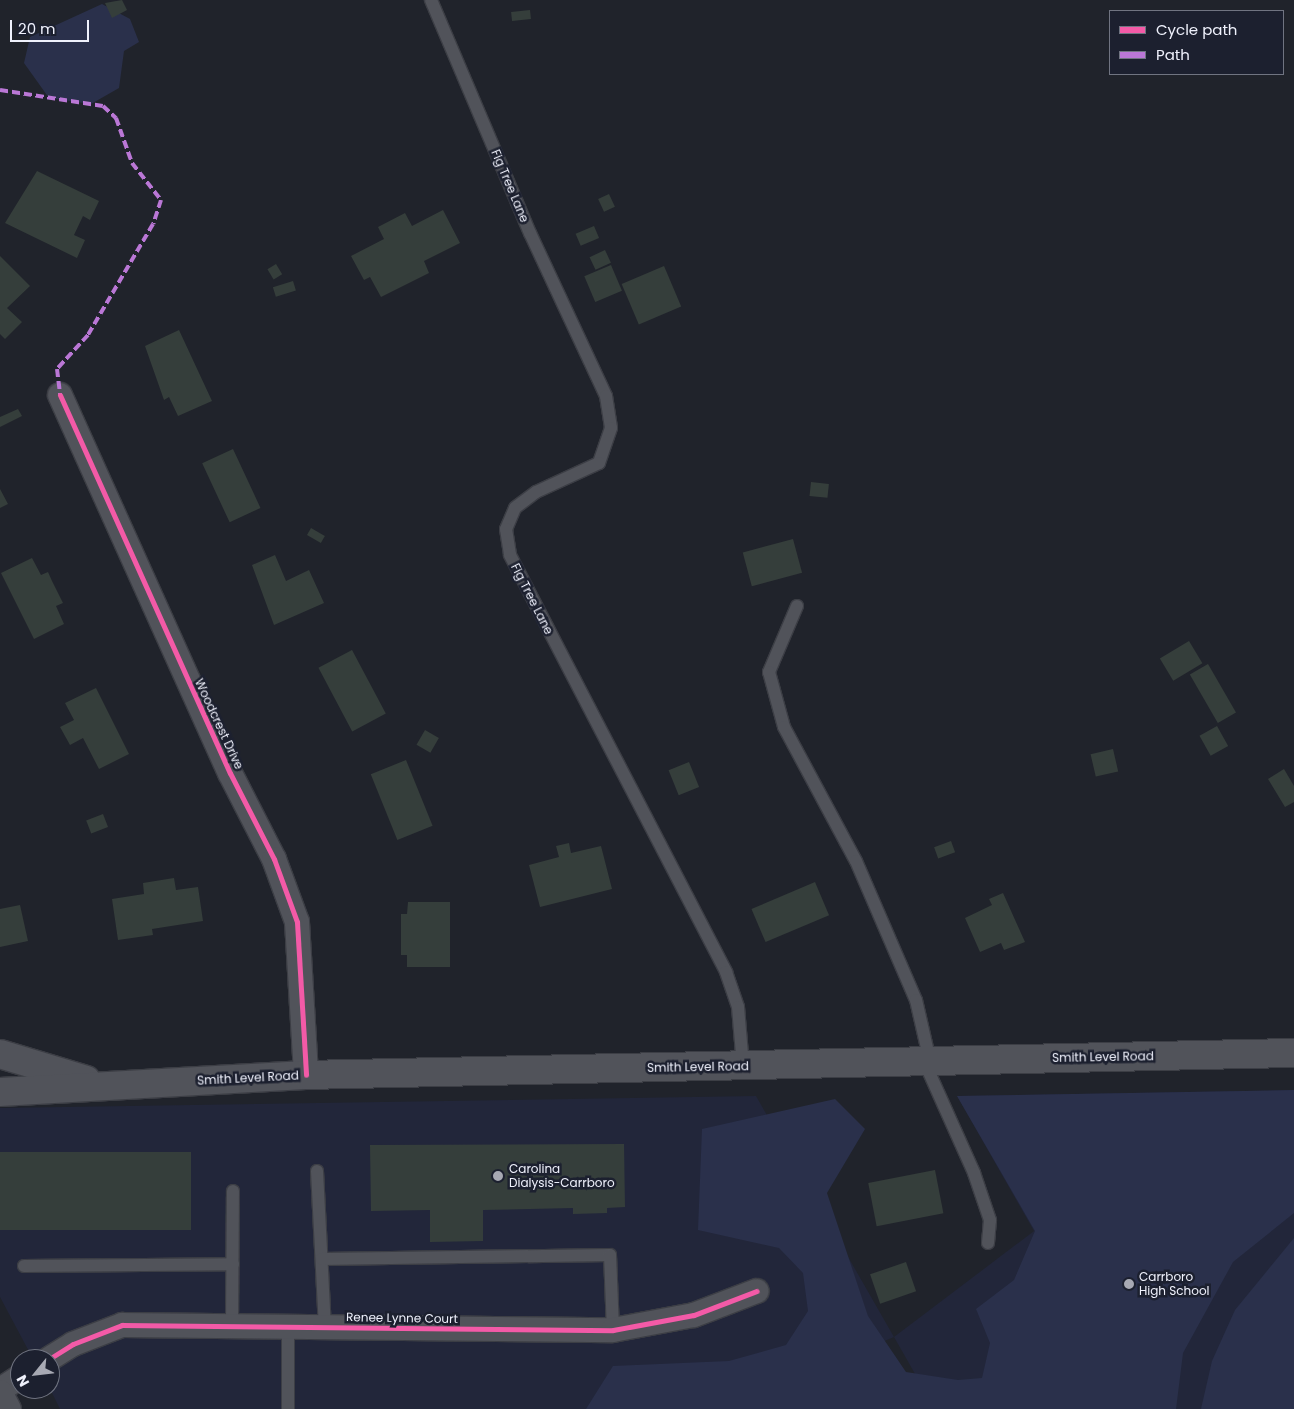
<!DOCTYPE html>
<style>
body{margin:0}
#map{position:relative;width:1294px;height:1409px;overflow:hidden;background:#20232b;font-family:Poppins,sans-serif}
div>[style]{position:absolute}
.built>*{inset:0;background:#22263a}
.green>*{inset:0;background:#2a304b}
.building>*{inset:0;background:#353e3b;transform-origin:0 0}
.roads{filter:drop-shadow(1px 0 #3c3e45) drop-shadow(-1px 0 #3c3e45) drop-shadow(0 1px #3c3e45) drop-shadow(0 -1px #3c3e45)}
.service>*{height:12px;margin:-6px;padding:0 6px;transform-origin:6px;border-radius:6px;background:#51535a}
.minor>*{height:24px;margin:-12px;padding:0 12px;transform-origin:12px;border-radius:12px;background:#51535a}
.secondary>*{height:28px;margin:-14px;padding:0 14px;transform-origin:14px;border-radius:14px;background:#51535a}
.quiet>*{height:4px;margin-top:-2px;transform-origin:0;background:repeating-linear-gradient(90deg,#ba77d6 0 8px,transparent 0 12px)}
.cycleway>*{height:5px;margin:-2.5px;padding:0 2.5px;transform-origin:2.5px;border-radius:2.5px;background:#f35aa7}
.dots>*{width:14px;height:14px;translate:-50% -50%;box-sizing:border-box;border:2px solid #1c202f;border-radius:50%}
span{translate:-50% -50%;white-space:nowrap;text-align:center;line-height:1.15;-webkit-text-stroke:5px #1c202f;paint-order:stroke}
.street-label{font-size:12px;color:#eff1fc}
.poi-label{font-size:12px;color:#eff1fc}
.left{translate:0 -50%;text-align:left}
.legend{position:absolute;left:1109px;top:10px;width:175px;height:65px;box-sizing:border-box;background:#1c202f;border:1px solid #707481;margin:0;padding:6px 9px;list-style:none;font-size:15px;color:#eff1fc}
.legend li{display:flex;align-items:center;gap:10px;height:25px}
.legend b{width:25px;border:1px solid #707481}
.north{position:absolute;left:10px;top:1349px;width:50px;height:50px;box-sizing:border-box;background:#1c202f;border:1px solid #707481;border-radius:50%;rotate:241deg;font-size:14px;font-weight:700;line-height:20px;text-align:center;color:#eff1fc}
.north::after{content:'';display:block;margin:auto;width:18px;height:22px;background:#a7a9b3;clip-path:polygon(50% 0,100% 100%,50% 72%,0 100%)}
.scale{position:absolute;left:10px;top:20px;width:79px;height:22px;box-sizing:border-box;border:2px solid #eff1fc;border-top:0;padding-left:6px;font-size:15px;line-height:18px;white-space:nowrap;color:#eff1fc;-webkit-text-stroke:4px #1c202f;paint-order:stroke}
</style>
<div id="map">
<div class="built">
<div style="clip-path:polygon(1294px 1090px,1294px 1409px,935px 1409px,894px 1337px,724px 1409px,60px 1409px,50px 1389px,50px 1359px,33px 1359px,0 1297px,0 1108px,756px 1096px,894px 1337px,1034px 1231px,957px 1096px)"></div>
</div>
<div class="green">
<div style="clip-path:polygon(102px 4px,130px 19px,139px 42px,124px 51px,119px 88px,91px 104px,49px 98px,24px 63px,30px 37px)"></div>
<div style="clip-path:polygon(1294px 1090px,1294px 1213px,1233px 1262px,1183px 1353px,1176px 1409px,586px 1409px,613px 1366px,729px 1361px,786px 1345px,808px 1311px,803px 1273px,779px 1248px,698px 1230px,702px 1129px,835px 1099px,865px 1129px,827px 1193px,868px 1316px,906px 1372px,958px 1380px,982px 1378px,990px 1343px,976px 1309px,1014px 1280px,1035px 1231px,957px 1096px)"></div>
<div style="clip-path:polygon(1294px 1238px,1294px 1409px,1201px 1409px,1212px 1361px,1235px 1310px)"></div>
</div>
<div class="building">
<div style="clip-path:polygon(122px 0,127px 10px,112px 18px,105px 3px)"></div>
<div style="left:530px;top:10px;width:9px;height:19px;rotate:84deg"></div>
<div style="clip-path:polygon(37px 171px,99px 201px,90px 220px,83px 216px,74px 235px,85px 240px,77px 258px,5px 223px)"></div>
<div style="left:609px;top:194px;width:14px;height:12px;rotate:65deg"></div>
<div style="clip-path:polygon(443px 210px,460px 243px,424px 261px,429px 273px,381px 297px,370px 277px,364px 280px,351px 256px,384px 239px,378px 227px,405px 213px,412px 226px)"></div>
<div style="left:594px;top:226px;width:13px;height:20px;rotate:67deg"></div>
<div style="left:605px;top:250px;width:14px;height:17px;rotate:65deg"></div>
<div style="clip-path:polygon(0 256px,30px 286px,7px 308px,22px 322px,5px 339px,0 334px)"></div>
<div style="left:276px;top:264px;width:12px;height:10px;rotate:59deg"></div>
<div style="left:611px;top:265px;width:28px;height:29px;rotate:67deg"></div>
<div style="left:664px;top:266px;width:44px;height:46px;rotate:67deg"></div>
<div style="left:293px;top:281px;width:10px;height:21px;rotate:73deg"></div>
<div style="clip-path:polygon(179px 330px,212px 401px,178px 416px,169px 397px,164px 400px,145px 346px)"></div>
<div style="clip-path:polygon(18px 409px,22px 416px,0 427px,0 417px)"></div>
<div style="left:233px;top:449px;width:65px;height:34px;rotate:65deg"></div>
<div style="left:811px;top:482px;width:18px;height:14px;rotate:6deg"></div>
<div style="clip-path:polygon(0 489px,8px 504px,0 508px)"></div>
<div style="left:311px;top:528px;width:16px;height:8px;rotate:30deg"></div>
<div style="left:793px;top:539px;width:35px;height:52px;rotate:75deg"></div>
<div style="clip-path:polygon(275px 555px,286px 581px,309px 570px,324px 603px,274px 625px,252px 565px)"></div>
<div style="clip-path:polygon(32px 558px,41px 575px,48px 572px,52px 581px,63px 603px,56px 606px,64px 624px,34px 639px,1px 573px)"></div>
<div style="left:1189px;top:641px;width:26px;height:34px;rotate:59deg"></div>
<div style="left:352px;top:650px;width:72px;height:38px;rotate:62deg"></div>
<div style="left:1208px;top:664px;width:56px;height:21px;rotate:60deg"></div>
<div style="clip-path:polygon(96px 688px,129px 754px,99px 769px,83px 738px,70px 745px,60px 727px,74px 720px,65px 703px)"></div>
<div style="left:1217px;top:726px;width:23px;height:20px;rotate:61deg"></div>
<div style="left:425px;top:730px;width:16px;height:17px;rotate:30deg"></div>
<div style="left:1113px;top:749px;width:23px;height:23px;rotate:77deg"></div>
<div style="left:406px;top:760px;width:71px;height:38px;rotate:68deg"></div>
<div style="left:689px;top:762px;width:27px;height:22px;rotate:68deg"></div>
<div style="clip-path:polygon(1284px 769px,1294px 786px,1294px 802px,1285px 807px,1268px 779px)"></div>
<div style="left:103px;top:814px;width:14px;height:18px;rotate:69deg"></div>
<div style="left:951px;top:841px;width:12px;height:18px;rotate:70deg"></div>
<div style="clip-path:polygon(569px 843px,571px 853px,601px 846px,612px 889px,540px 907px,529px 865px,559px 857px,556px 846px)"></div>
<div style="clip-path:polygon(174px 878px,176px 890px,198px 887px,203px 921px,152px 929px,153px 935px,118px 940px,112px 899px,144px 894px,143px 883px)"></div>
<div style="left:815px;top:882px;width:36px;height:69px;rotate:67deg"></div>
<div style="clip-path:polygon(1003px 893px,1025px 942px,1004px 950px,1001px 943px,980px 952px,965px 918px,992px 905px,989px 899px)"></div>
<div style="clip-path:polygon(408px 902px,450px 902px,450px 967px,407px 967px,407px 955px,401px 955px,401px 914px,407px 914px)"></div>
<div style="clip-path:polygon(20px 905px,28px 941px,0 947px,0 909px)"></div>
<div style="clip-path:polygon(624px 1144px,625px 1207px,607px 1208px,607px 1213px,573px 1214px,573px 1208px,483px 1210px,483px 1241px,430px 1242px,430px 1210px,371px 1211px,370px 1145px)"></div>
<div style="left:191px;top:1152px;width:78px;height:191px;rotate:90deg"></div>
<div style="left:935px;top:1170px;width:44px;height:68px;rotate:79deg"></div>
<div style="left:906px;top:1262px;width:31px;height:38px;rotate:71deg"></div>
</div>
<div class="roads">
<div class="service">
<div style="left:431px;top:0;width:253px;rotate:67deg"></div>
<div style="left:530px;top:233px;width:180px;rotate:65deg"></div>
<div style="left:606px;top:396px;width:32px;rotate:81deg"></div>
<div style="left:611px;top:428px;width:37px;rotate:109deg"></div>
<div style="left:599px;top:463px;width:69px;rotate:155.3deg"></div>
<div style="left:536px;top:492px;width:26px;rotate:143deg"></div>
<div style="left:515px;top:508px;width:23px;rotate:113deg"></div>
<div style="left:506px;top:529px;width:26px;rotate:81deg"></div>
<div style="left:510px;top:555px;width:470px;rotate:62.6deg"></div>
<div style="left:726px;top:972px;width:37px;rotate:71deg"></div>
<div style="left:738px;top:1007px;width:59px;rotate:85.2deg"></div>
<div style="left:797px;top:606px;width:72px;rotate:113deg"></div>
<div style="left:769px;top:672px;width:57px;rotate:74.7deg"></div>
<div style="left:784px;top:727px;width:152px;rotate:61.8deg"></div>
<div style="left:856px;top:861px;width:151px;rotate:66.7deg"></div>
<div style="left:916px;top:1000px;width:63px;rotate:77.1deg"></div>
<div style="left:924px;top:1061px;width:123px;rotate:65.9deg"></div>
<div style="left:974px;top:1173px;width:50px;rotate:71.2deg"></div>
<div style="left:990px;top:1220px;width:23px;rotate:95deg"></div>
<div style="left:317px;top:1171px;width:156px;rotate:87.1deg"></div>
<div style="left:322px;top:1259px;width:288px;rotate:-0.8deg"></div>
<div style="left:610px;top:1255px;width:75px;rotate:87.7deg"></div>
<div style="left:24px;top:1266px;width:209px;rotate:-0.5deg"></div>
<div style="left:232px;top:1326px;width:135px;rotate:-89.6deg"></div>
<div style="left:288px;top:1409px;width:82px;rotate:-90deg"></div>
</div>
<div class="minor">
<div style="left:60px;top:395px;width:414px;rotate:65.8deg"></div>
<div style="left:230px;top:773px;width:97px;rotate:62.9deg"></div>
<div style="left:274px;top:859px;width:67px;rotate:69.9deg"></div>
<div style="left:297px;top:922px;width:153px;rotate:86.6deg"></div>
<div style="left:49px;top:1359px;width:28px;rotate:-32deg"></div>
<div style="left:73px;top:1344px;width:53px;rotate:-21.2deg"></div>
<div style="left:122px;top:1325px;width:491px;rotate:0.6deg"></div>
<div style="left:613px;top:1330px;width:82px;rotate:-10.5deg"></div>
<div style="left:694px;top:1315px;width:67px;rotate:-20.9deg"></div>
<div style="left:0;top:1390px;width:24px;rotate:-33deg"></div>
<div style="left:0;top:1392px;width:19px;rotate:62deg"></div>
</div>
<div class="secondary">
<div style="left:0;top:1054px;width:90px;rotate:16.8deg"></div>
<div style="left:0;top:1092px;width:306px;rotate:-3.2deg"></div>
<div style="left:306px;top:1075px;width:988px;rotate:-1.28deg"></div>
</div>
</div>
<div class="quiet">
<div style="left:0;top:90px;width:104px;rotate:8.8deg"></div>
<div style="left:103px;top:106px;width:18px;rotate:43deg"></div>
<div style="left:116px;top:118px;width:48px;rotate:70.4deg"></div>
<div style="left:132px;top:163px;width:47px;rotate:51.9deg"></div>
<div style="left:161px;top:200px;width:25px;rotate:108deg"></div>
<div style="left:153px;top:224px;width:129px;rotate:120.4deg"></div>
<div style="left:88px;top:335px;width:46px;rotate:132.4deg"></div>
<div style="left:57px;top:369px;width:26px;rotate:83deg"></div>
</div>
<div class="cycleway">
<div style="left:60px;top:395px;width:414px;rotate:65.8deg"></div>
<div style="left:230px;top:773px;width:97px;rotate:62.9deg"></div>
<div style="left:274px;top:859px;width:67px;rotate:69.9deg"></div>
<div style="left:297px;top:922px;width:153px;rotate:86.6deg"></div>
<div style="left:49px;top:1359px;width:28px;rotate:-32deg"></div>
<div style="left:73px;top:1344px;width:53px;rotate:-21.2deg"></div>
<div style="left:122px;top:1325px;width:491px;rotate:0.6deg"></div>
<div style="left:613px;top:1330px;width:82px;rotate:-10.5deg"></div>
<div style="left:694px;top:1315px;width:67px;rotate:-20.9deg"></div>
</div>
<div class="dots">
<div style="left:498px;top:1176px;background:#a7a9b3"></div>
<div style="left:1129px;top:1284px;background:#a7a9b3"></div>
</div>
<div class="street-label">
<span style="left:510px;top:186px;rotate:67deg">Fig Tree Lane</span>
<span style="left:532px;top:599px;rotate:63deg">Fig Tree Lane</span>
<span style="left:219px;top:724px;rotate:65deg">Woodcrest Drive</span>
<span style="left:1103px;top:1057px;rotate:-1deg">Smith Level Road</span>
<span style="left:698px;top:1067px;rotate:-1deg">Smith Level Road</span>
<span style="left:248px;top:1078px;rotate:-3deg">Smith Level Road</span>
<span style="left:402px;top:1318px;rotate:1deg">Renee Lynne Court</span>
</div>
<div class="poi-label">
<span class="left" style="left:509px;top:1176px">Carolina<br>Dialysis-Carrboro</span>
<span class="left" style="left:1139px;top:1284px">Carrboro<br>High School</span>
</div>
<ul class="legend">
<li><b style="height:6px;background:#f35aa7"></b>Cycle path</li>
<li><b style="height:6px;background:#ba77d6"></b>Path</li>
</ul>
<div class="north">N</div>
<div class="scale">20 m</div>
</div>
